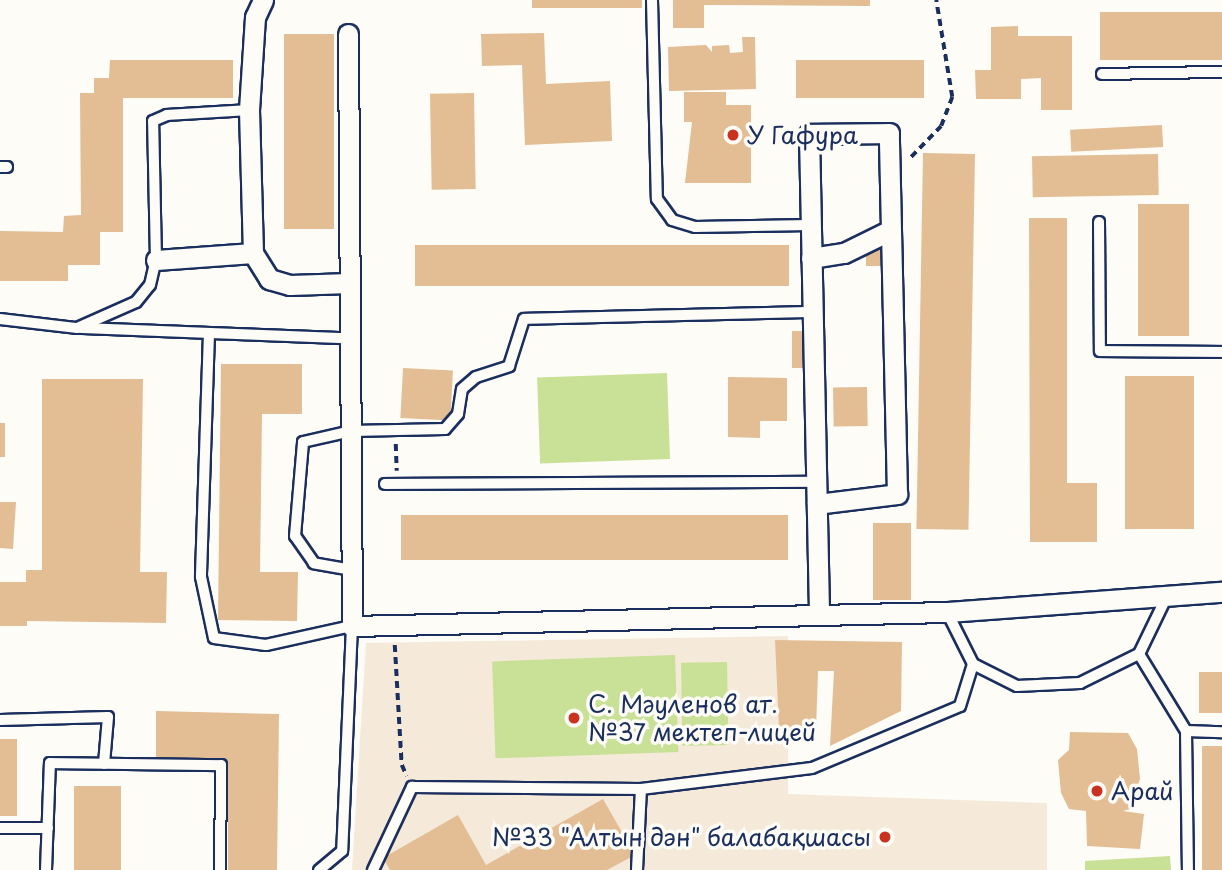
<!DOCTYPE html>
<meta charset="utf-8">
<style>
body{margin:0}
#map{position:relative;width:1222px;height:870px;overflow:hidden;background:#fdfcf7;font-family:"Playpen Sans",sans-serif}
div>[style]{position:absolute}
.built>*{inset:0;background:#f5e9d9}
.green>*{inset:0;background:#c8e197;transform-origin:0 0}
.building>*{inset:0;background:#e3bd94;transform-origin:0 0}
.path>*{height:3.5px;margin-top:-1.75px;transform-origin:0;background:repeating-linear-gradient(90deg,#1b2f5e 0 7px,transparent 0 12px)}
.roads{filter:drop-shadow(2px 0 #1b2f5e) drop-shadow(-2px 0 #1b2f5e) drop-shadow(0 2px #1b2f5e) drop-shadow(0 -2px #1b2f5e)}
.service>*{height:10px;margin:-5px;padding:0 5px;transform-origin:5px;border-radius:5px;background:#fdfcf7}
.minor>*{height:19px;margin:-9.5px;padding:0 9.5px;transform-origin:9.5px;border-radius:9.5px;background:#fdfcf7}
.dots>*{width:19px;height:19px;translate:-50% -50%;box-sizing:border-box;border:4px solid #fdfcf7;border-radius:50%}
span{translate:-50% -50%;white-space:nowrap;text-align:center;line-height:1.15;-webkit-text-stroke:7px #fdfcf7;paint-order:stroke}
.poi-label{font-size:24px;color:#1b2f5e}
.left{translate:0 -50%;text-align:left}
.right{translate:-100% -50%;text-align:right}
</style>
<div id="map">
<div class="built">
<div style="clip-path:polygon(788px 636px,788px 794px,1047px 803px,1047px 870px,352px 870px,366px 643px)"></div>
</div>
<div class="green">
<div style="left:667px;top:373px;width:86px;height:130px;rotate:88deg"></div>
<div style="left:675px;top:655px;width:97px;height:183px;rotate:88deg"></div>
<div style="left:727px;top:662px;width:83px;height:46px;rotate:89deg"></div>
<div style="clip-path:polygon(1170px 856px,1171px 870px,1085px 870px,1085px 861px)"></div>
</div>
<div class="building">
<div style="left:532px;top:0;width:110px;height:8px"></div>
<div style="clip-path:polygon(673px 0,870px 0,870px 6px,704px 5px,704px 28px,673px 28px)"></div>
<div style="left:1222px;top:12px;width:48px;height:122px;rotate:90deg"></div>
<div style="clip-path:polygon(1018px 26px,1018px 36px,1072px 36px,1072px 110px,1041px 110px,1041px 78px,1021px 79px,1021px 99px,976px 99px,975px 70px,991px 70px,991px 27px)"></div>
<div style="clip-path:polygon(544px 33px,546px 84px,610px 81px,612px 141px,525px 145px,522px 65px,482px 66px,481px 34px)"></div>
<div style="left:284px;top:34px;width:50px;height:195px"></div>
<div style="clip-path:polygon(742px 37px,755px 37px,756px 89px,669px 91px,668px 47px,706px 45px,712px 52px,712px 46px,729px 45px,730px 53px,743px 52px)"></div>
<div style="clip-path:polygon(110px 60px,233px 60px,233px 98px,123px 98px,123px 232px,100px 232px,100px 265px,68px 265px,68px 281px,0 281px,0 231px,63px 232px,64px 216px,81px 215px,80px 93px,94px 93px,94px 78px,109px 78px)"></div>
<div style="left:796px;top:60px;width:128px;height:38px"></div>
<div style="clip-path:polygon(684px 92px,726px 92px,726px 105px,751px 105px,751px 183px,685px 183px,692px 122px,684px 122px)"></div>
<div style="left:474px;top:93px;width:96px;height:44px;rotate:89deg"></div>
<div style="left:1162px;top:125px;width:22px;height:92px;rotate:87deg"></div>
<div style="left:923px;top:153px;width:52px;height:376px;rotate:1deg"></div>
<div style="left:1158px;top:154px;width:41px;height:126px;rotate:89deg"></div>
<div style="left:1138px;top:204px;width:51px;height:132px"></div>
<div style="clip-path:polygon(1029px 218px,1067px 218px,1067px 483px,1097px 483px,1097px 542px,1030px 542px)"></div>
<div style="left:866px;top:242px;width:23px;height:24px"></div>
<div style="left:789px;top:245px;width:41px;height:374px;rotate:90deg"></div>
<div style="left:809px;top:331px;width:37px;height:17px;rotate:90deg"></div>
<div style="clip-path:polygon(221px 364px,302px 364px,302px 414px,262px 414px,260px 572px,298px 572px,297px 621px,218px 620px)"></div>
<div style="left:403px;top:368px;width:50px;height:50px;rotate:3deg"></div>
<div style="left:1125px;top:376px;width:69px;height:153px"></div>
<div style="clip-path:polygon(728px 377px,787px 378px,787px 421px,760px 421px,760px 438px,728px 437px)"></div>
<div style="clip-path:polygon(42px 379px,143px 379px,140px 572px,167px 572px,166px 623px,27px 621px,27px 626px,0 626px,0 582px,26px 582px,26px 570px,42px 570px)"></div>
<div style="left:867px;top:387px;width:39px;height:34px;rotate:89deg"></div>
<div style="left:0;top:423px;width:5px;height:34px"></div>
<div style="clip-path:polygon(0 502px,16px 502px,13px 549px,0 548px)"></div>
<div style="left:788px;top:515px;width:45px;height:387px;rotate:90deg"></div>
<div style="left:873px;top:523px;width:38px;height:77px"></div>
<div style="clip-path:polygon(775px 640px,902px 642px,901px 711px,830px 746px,834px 671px,818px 671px,816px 730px,779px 728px)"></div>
<div style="left:1199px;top:672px;width:23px;height:41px"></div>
<div style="clip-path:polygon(156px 711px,279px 714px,277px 870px,228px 870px,228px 761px,156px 761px)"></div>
<div style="clip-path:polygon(1070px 732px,1128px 733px,1137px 749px,1140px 779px,1130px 809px,1123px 811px,1144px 814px,1140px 849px,1087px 846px,1086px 811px,1069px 809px,1061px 793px,1058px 760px,1069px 750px)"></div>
<div style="left:0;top:739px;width:17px;height:77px"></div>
<div style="left:1222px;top:746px;width:124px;height:20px;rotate:90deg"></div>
<div style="left:74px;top:786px;width:47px;height:84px"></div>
<div style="clip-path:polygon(603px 799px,635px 855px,607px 870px,390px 870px,383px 858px,458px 815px,486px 865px)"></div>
</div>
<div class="path">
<div style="left:911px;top:157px;width:43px;rotate:-45.9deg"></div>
<div style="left:941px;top:126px;width:31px;rotate:-69deg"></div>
<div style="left:952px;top:97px;width:98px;rotate:-99.4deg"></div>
<div style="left:396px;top:444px;width:27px;rotate:88deg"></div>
<div style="left:395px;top:645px;width:120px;rotate:86.7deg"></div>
<div style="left:402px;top:765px;width:12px;rotate:66deg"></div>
</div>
<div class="roads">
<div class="service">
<div style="left:652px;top:0;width:199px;rotate:88.6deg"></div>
<div style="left:657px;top:199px;width:26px;rotate:54deg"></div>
<div style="left:672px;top:220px;width:24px;rotate:17deg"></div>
<div style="left:695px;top:227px;width:115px;rotate:-1deg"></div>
<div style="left:1102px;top:74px;width:120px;rotate:-1deg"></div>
<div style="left:0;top:167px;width:7px"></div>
<div style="left:1099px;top:222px;width:129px;rotate:89.6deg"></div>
<div style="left:1100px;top:351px;width:122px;rotate:0.5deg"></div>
<div style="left:0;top:319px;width:78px;rotate:6.7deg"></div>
<div style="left:77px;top:328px;width:64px;rotate:-23.8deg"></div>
<div style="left:136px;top:302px;width:22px;rotate:-51deg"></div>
<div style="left:150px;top:285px;width:26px;rotate:-77deg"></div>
<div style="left:156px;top:260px;width:139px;rotate:-91.2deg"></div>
<div style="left:153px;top:121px;width:15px;rotate:-23deg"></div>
<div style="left:167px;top:115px;width:82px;rotate:-3.5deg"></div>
<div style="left:81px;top:328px;width:266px;rotate:2.2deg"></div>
<div style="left:209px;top:333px;width:244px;rotate:91.9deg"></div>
<div style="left:201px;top:577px;width:62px;rotate:78deg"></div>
<div style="left:214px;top:638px;width:52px;rotate:7.7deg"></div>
<div style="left:266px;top:645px;width:88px;rotate:-12.5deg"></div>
<div style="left:352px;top:626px;width:225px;rotate:92.5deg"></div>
<div style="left:342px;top:851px;width:30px;rotate:140deg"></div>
<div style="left:385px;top:484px;width:431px;rotate:-0.3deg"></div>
<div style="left:352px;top:570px;width:39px;rotate:-170deg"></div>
<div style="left:314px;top:563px;width:33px;rotate:-125deg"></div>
<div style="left:295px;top:536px;width:94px;rotate:-85.1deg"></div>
<div style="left:303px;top:442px;width:49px;rotate:-12.9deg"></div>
<div style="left:351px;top:431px;width:94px;rotate:-1.2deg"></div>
<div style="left:445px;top:429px;width:20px;rotate:-49deg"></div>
<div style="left:458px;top:414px;width:25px;rotate:-81deg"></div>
<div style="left:462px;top:389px;width:18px;rotate:-41deg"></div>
<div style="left:476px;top:377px;width:35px;rotate:-18deg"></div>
<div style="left:509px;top:366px;width:49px;rotate:-72.3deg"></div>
<div style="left:524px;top:319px;width:289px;rotate:-1.4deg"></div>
<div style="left:947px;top:612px;width:58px;rotate:63.4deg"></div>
<div style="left:973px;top:664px;width:49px;rotate:26.6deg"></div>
<div style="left:1017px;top:686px;width:63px;rotate:-2.7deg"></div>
<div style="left:1080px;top:683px;width:66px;rotate:-26.2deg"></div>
<div style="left:1139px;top:654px;width:64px;rotate:-64.2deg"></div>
<div style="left:1139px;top:654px;width:90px;rotate:58.6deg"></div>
<div style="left:1186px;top:731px;width:139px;rotate:89.2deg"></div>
<div style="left:0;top:720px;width:108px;rotate:-1.6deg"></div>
<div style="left:108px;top:717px;width:47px;rotate:94.9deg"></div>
<div style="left:1186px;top:731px;width:36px;rotate:2deg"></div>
<div style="left:0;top:828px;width:48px"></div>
<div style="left:46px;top:870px;width:107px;rotate:-87.9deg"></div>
<div style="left:50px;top:763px;width:171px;rotate:0.7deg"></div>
<div style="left:221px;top:765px;width:105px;rotate:90.5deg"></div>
<div style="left:373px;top:870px;width:92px;rotate:-64.8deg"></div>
<div style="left:412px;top:787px;width:229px;rotate:0.5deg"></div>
<div style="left:641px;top:789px;width:172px;rotate:-7deg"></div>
<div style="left:812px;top:768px;width:160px;rotate:-22.7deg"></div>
<div style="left:960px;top:706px;width:44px;rotate:-72.8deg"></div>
<div style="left:637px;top:870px;width:81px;rotate:-87.2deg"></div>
</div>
<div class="minor">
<div style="left:263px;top:0;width:19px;rotate:115deg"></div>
<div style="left:255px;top:17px;width:93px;rotate:93.7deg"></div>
<div style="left:249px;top:110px;width:143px;rotate:88.4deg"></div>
<div style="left:253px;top:253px;width:31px;rotate:58deg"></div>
<div style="left:269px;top:279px;width:22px;rotate:16deg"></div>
<div style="left:290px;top:285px;width:59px;rotate:-1.9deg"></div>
<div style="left:348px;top:34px;width:592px;rotate:89.61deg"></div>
<div style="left:352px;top:626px;width:595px;rotate:-1.35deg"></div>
<div style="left:947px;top:612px;width:276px;rotate:-4.2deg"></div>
<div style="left:811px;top:258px;width:33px;rotate:-9deg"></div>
<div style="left:844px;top:253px;width:52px;rotate:-26.1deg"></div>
<div style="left:156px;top:260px;width:97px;rotate:-4.1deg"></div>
<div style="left:817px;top:504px;width:81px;rotate:-7.1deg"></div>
<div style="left:897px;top:494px;width:361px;rotate:-91.3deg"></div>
<div style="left:889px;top:133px;width:80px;rotate:179.3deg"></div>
<div style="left:809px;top:134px;width:478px;rotate:88.8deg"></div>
</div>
</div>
<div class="dots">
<div style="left:733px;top:135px;background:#c8321e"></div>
<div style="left:574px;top:718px;background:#c8321e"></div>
<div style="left:1097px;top:791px;background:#c8321e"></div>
<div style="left:885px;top:837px;background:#c8321e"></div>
</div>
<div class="poi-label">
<span class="left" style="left:747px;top:135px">У Гафура</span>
<span class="left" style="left:588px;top:718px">С. Мәуленов ат.<br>№37 мектеп-лицей</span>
<span class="left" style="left:1111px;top:791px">Арай</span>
<span class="right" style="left:871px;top:837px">№33 "Алтын дән" балабақшасы</span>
</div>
</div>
